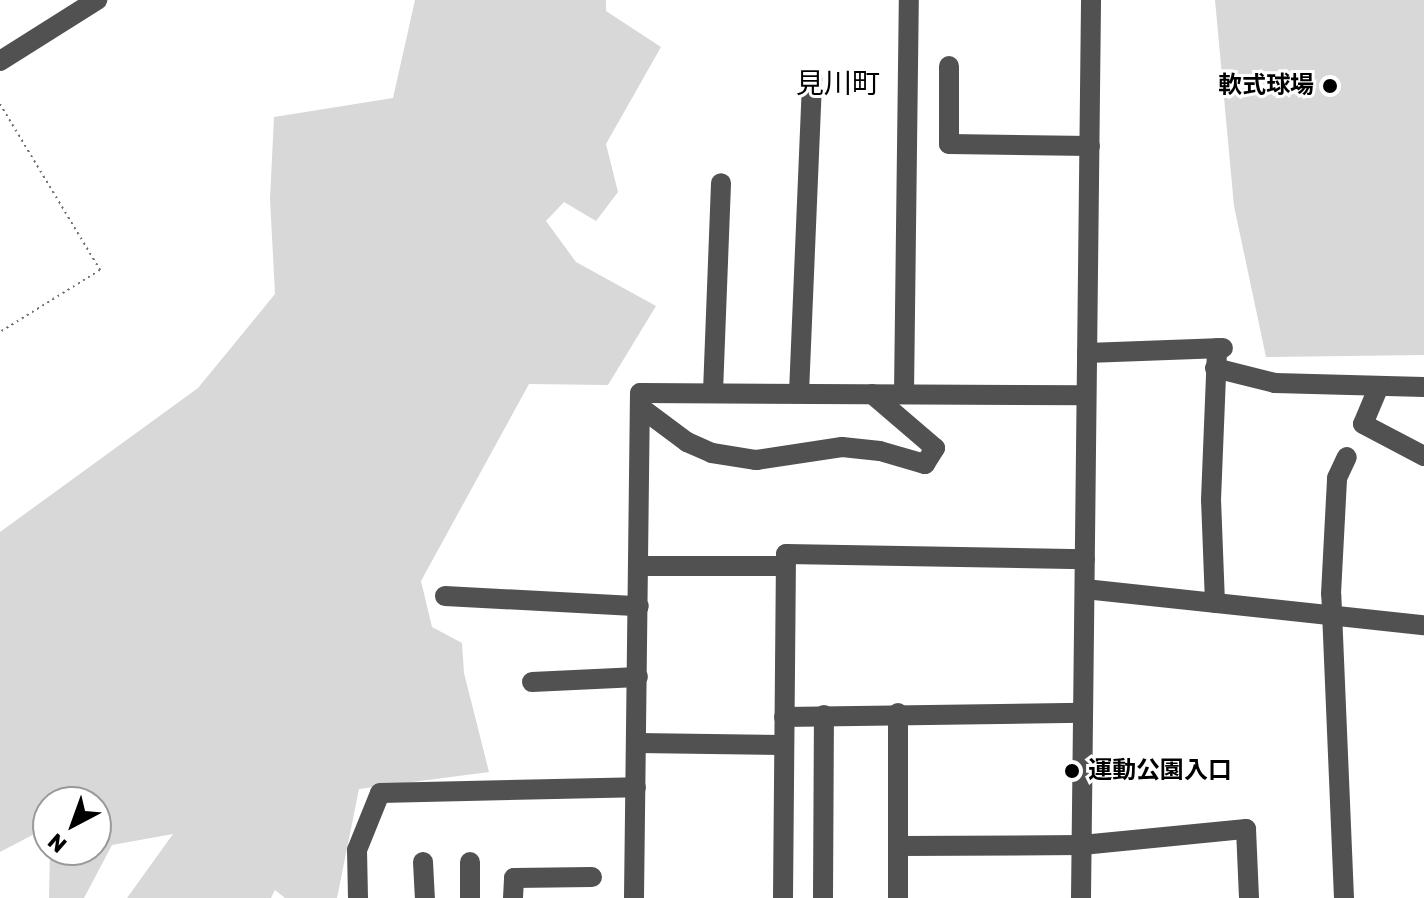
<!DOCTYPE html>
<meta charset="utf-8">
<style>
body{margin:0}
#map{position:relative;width:1424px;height:898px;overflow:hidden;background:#fff;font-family:Rubik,"Noto Sans JP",sans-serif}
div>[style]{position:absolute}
.green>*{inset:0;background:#d8d8d8}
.path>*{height:2px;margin-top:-1px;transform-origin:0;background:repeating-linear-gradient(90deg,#737373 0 2px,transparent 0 6px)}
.minor>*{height:20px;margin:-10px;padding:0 10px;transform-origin:10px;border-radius:10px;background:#515151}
.dots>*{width:22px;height:22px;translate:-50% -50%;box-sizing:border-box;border:4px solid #fff;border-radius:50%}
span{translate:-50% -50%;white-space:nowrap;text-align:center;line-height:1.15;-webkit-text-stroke:6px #fff;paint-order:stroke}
.poi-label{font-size:24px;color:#000;font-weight:700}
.right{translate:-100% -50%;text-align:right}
.left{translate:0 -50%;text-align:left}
.quarter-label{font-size:28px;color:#000}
.north{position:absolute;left:32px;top:786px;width:80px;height:80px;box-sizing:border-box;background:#fff;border:2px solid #999;border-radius:50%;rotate:221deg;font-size:22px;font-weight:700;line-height:32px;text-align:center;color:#000}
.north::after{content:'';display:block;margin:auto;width:28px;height:36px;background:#000;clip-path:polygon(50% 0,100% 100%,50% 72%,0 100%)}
</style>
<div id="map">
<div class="green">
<div style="clip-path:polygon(415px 0,606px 0,606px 11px,661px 47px,606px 144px,618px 192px,596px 221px,564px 202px,546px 221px,576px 262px,656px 306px,608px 385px,529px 384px,421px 581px,432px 627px,462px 643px,464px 673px,489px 772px,359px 789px,337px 898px,285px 898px,275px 890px,271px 898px,127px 898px,173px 834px,112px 845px,84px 898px,49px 898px,50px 850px,96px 850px,96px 802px,48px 802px,48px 827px,0 852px,0 532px,198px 388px,275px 294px,270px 199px,274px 117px,393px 98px)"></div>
<div style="clip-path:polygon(1215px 0,1424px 0,1424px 355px,1266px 357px,1234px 206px)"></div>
</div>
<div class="path">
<div style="left:0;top:104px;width:194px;rotate:58.9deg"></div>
<div style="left:100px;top:270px;width:118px;rotate:148.2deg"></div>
</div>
<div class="minor">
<div style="left:0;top:61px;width:115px;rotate:-32.2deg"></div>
<div style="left:949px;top:66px;width:78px;rotate:90deg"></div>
<div style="left:949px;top:144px;width:141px;rotate:0.8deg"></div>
<div style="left:1087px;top:353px;width:136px;rotate:-2.1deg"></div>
<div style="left:1215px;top:368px;width:62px;rotate:14deg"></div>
<div style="left:1275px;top:383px;width:149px;rotate:1.5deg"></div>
<div style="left:1379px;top:386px;width:41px;rotate:112.8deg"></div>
<div style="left:1363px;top:424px;width:69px;rotate:27.7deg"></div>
<div style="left:713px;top:392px;width:209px;rotate:-87.8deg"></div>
<div style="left:799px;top:393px;width:315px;rotate:-87.6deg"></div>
<div style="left:904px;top:394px;width:394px;rotate:-89.3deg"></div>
<div style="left:640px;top:407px;width:59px;rotate:36.7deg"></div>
<div style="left:687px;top:442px;width:27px;rotate:24deg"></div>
<div style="left:712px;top:453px;width:45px;rotate:9deg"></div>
<div style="left:756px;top:460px;width:87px;rotate:-8.6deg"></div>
<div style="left:842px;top:447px;width:38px;rotate:6deg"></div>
<div style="left:880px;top:451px;width:47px;rotate:16.1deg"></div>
<div style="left:925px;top:464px;width:19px;rotate:-58deg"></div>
<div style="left:935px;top:448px;width:83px;rotate:-139.4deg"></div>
<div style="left:640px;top:566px;width:145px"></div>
<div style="left:1085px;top:589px;width:341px;rotate:6.1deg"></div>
<div style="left:445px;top:596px;width:194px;rotate:3deg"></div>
<div style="left:1215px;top:603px;width:103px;rotate:-92.2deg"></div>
<div style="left:1211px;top:500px;width:152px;rotate:-87.7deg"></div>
<div style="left:532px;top:682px;width:106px;rotate:-2.7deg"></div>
<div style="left:784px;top:717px;width:299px;rotate:-0.8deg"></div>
<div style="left:637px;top:743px;width:147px;rotate:0.8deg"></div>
<div style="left:899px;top:846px;width:183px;rotate:-0.3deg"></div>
<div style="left:1082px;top:845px;width:165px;rotate:-5.6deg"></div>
<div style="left:1246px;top:829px;width:69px;rotate:87.5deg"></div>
<div style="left:423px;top:862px;width:36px;rotate:87deg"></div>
<div style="left:358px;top:898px;width:48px;rotate:-91.2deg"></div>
<div style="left:357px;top:850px;width:61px;rotate:-68deg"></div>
<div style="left:380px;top:793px;width:256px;rotate:-1.3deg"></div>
<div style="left:470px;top:898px;width:36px;rotate:-90deg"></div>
<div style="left:513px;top:898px;width:20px;rotate:-87deg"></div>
<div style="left:514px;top:878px;width:78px;rotate:-0.7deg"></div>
<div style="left:634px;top:898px;width:505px;rotate:-89.32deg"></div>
<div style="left:640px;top:393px;width:446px;rotate:0.3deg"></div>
<div style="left:783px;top:898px;width:344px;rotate:-89.5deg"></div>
<div style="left:786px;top:554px;width:299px;rotate:1deg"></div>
<div style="left:823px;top:898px;width:183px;rotate:-89.7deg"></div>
<div style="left:898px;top:898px;width:185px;rotate:-90deg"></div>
<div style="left:1081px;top:898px;width:898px;rotate:-89.36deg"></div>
<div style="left:1344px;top:898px;width:304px;rotate:-92.4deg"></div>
<div style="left:1331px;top:594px;width:116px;rotate:-87deg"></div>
<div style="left:1337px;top:478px;width:23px;rotate:-65deg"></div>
</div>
<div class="dots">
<div style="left:1330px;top:86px;background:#000"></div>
<div style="left:1072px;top:771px;background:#000"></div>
</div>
<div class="poi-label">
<span class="right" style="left:1314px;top:86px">軟式球場</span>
<span class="left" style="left:1088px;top:771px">運動公園入口</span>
</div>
<div class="quarter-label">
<span style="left:838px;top:84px">見川町</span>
</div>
<div class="north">N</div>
</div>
